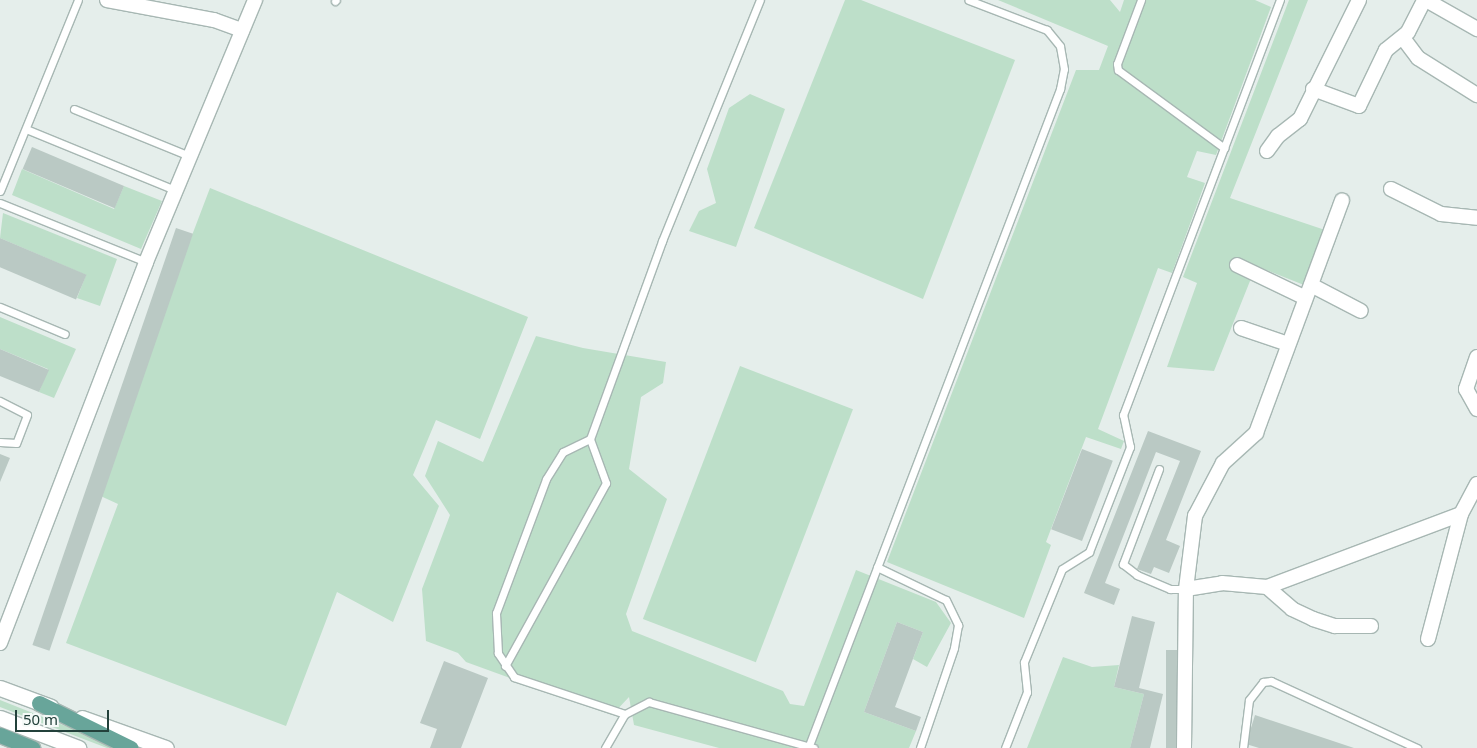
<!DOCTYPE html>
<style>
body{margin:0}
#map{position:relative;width:1477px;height:748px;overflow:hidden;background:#e5eeeb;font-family:"Noto Sans",sans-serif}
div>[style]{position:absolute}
.green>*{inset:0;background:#bddfc9;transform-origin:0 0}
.building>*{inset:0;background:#bac9c4;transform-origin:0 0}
.roads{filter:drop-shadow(1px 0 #a7b7b3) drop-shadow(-1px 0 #a7b7b3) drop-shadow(0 1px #a7b7b3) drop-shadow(0 -1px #a7b7b3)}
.service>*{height:7px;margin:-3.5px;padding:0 3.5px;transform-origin:3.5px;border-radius:3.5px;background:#fff}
.minor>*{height:14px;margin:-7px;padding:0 7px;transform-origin:7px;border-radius:7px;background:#fff}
.secondary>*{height:15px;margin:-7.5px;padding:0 7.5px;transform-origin:7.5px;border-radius:7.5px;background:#fff}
.primary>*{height:15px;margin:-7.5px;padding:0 7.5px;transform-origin:7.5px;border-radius:7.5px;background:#68a59a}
span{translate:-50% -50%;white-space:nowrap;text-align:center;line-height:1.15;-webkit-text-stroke:4.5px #f5faf8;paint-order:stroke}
.scale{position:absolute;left:15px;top:710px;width:94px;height:22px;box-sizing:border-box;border:2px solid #23413b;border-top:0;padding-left:6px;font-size:15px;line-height:18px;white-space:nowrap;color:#23413b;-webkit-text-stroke:4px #f5faf8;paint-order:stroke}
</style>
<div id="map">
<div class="green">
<div style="clip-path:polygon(845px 0,861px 0,1015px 60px,923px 299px,754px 228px)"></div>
<div style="clip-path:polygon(998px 0,1110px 0,1120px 12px,1124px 0,1255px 0,1271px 7px,1216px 155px,1197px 151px,1187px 177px,1205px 183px,1172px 273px,1158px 268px,1098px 429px,1124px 441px,1121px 449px,1086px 437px,1046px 542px,1051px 545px,1024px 618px,887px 562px,1076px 70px,1099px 70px,1108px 46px)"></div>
<div style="clip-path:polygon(1289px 0,1308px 0,1230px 198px,1325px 230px,1304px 285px,1256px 266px,1214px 371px,1167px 367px,1197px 283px,1183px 277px)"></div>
<div style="clip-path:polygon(750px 94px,785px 109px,736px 247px,689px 231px,699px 211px,716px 203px,707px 169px,729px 108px)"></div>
<div style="clip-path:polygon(22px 169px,114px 209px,124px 186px,162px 201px,141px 249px,12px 195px)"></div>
<div style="clip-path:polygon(210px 188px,528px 317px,480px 439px,436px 420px,413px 475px,439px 506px,393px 622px,337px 592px,286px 726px,66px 643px,118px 504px,94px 493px)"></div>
<div style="clip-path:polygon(3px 213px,117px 259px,100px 306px,77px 298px,86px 275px,0 238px)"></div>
<div style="clip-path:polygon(0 317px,76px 349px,54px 398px,39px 392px,48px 369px,0 349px)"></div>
<div style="clip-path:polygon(536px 336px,583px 348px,666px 362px,663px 383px,641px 397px,629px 469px,667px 499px,626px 614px,632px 631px,783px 691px,790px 704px,804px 706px,856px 570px,936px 602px,951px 623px,927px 667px,913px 659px,923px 632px,897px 622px,864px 712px,916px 731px,909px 748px,719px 748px,634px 725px,629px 697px,612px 715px,466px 662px,458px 653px,426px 641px,422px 589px,450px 515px,425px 476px,438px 441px,483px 462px)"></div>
<div style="left:740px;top:366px;width:121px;height:271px;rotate:21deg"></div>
<div style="clip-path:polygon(1063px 657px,1092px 667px,1119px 665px,1114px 687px,1144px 694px,1130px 748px,1027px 748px)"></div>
<div style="clip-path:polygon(0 700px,121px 748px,107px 748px,0 707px)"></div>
</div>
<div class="building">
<div style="left:32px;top:147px;width:100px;height:24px;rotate:23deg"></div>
<div style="left:176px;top:228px;width:18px;height:441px;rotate:19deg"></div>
<div style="left:0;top:238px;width:94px;height:27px;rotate:23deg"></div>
<div style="clip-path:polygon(0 349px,49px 370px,39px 392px,0 376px)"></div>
<div style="clip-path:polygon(1148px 431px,1201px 451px,1166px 540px,1180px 546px,1169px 573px,1154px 567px,1151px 574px,1137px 569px,1180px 461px,1156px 452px,1105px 583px,1120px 589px,1114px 605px,1084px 593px)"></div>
<div style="left:1082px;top:449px;width:33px;height:86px;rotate:21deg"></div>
<div style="clip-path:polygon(0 454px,10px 458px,0 482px)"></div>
<div style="clip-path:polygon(1132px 616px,1155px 622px,1139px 688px,1163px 694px,1150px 748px,1130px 748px,1144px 694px,1114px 687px)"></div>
<div style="clip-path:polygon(897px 622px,923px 632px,895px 707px,921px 717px,916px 731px,864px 712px)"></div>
<div style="left:1166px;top:650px;width:15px;height:98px"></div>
<div style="clip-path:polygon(444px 661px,488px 678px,461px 748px,430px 748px,437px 729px,420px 723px)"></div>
<div style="clip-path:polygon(1255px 715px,1354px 748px,1259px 748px,1246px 744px)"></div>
</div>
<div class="roads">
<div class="service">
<div style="left:1141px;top:0;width:68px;rotate:110.6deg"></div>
<div style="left:1117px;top:64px;width:6px;rotate:81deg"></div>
<div style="left:1118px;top:70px;width:132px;rotate:36.3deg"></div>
<div style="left:335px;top:1px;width:1px;rotate:-45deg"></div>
<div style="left:74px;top:109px;width:124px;rotate:22.2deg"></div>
<div style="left:26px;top:129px;width:161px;rotate:22.3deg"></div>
<div style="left:0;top:191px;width:206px;rotate:-67.8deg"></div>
<div style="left:0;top:203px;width:157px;rotate:22deg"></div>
<div style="left:0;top:307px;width:70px;rotate:22.6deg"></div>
<div style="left:0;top:401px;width:30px;rotate:27deg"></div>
<div style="left:27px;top:415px;width:30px;rotate:111deg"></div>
<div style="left:16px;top:443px;width:16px;rotate:-176deg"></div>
<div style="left:1159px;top:469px;width:102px;rotate:110.8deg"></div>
<div style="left:1123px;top:564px;width:18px;rotate:38deg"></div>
<div style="left:1137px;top:575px;width:36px;rotate:23deg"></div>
<div style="left:1170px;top:589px;width:16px"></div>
<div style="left:877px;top:567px;width:76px;rotate:25.6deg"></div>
<div style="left:946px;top:600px;width:28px;rotate:64deg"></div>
<div style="left:958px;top:625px;width:23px;rotate:100deg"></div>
<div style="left:954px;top:648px;width:106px;rotate:108.8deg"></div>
<div style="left:505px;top:666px;width:209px;rotate:-61.1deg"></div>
<div style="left:606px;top:483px;width:47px;rotate:-110deg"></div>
<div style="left:625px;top:714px;width:117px;rotate:-161.6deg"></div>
<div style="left:514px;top:677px;width:29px;rotate:-124deg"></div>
<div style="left:498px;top:653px;width:40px;rotate:-92.9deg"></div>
<div style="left:496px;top:613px;width:143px;rotate:-69.5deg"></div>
<div style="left:546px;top:479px;width:32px;rotate:-58deg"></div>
<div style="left:563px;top:452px;width:30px;rotate:-26deg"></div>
<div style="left:590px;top:439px;width:211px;rotate:-70deg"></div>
<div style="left:662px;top:241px;width:260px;rotate:-67.9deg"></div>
<div style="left:605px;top:748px;width:39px;rotate:-60deg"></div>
<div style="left:625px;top:714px;width:27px;rotate:-27deg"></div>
<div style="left:649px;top:702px;width:171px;rotate:15.6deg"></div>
<div style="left:808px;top:748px;width:706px;rotate:-69.07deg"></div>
<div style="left:1060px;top:89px;width:20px;rotate:-79deg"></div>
<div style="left:1064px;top:69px;width:23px;rotate:-100deg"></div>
<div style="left:1060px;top:46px;width:21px;rotate:-129deg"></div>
<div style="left:1047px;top:30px;width:84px;rotate:-159deg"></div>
<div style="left:1005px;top:748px;width:60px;rotate:-68.6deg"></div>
<div style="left:1027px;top:692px;width:30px;rotate:-96deg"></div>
<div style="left:1024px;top:662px;width:100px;rotate:-67.8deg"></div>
<div style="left:1062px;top:569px;width:32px;rotate:-32deg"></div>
<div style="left:1089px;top:552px;width:113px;rotate:-68.7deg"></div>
<div style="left:1130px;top:447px;width:33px;rotate:-102deg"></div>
<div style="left:1123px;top:415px;width:444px;rotate:-69.3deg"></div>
<div style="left:1243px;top:748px;width:48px;rotate:-82.9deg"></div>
<div style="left:1249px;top:700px;width:23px;rotate:-52deg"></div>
<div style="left:1263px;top:682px;width:8px;rotate:-7deg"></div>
<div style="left:1271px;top:681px;width:161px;rotate:24.7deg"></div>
</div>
<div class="minor">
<div style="left:107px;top:0;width:109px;rotate:10.6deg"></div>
<div style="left:214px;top:20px;width:30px;rotate:20deg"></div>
<div style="left:1426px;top:0;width:59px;rotate:29.6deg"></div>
<div style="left:1403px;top:38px;width:25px;rotate:53deg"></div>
<div style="left:1418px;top:58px;width:70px;rotate:32.1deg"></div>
<div style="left:1313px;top:89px;width:49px;rotate:20.3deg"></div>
<div style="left:1359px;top:106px;width:62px;rotate:-64.3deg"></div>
<div style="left:1386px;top:50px;width:28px;rotate:-39deg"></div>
<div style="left:1408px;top:32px;width:36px;rotate:-63deg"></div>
<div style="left:1267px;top:151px;width:19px;rotate:-54deg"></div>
<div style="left:1278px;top:136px;width:28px;rotate:-38deg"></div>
<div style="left:1300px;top:119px;width:133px;rotate:-63.6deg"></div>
<div style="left:1391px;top:189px;width:56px;rotate:26.6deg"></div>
<div style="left:1441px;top:214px;width:36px;rotate:6deg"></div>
<div style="left:1237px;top:265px;width:76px;rotate:25.6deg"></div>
<div style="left:1311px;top:285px;width:56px;rotate:27.5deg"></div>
<div style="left:1241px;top:328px;width:50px;rotate:18.8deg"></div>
<div style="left:1477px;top:357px;width:34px;rotate:109deg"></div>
<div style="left:1466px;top:389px;width:23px;rotate:61deg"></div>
<div style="left:1267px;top:587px;width:33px;rotate:41deg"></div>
<div style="left:1292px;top:609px;width:23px;rotate:25deg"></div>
<div style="left:1313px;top:619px;width:23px;rotate:18deg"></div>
<div style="left:1335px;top:626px;width:36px"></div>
<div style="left:1186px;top:589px;width:36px;rotate:-9deg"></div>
<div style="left:1222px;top:583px;width:45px;rotate:5.1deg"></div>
<div style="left:1267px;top:587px;width:207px;rotate:-20.6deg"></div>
<div style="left:1461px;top:514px;width:34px;rotate:-62deg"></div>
<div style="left:1428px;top:639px;width:129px;rotate:-75.2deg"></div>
<div style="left:0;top:643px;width:408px;rotate:-69deg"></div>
<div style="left:146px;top:262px;width:284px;rotate:-67.4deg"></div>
<div style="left:1184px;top:748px;width:159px;rotate:-89.3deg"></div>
<div style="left:1186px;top:589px;width:74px;rotate:-83deg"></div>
<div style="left:1195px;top:516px;width:60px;rotate:-62.2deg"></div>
<div style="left:1223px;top:463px;width:45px;rotate:-42.3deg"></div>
<div style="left:1256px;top:433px;width:248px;rotate:-69.7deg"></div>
</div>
<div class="secondary">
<div style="left:0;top:688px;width:54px;rotate:20.4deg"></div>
<div style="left:0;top:718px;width:84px;rotate:21deg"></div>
<div style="left:82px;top:718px;width:89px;rotate:19.7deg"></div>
</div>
<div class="primary">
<div style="left:39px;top:703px;width:102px;rotate:26.1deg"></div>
<div style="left:0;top:735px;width:35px;rotate:22deg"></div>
</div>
</div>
<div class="scale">50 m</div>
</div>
